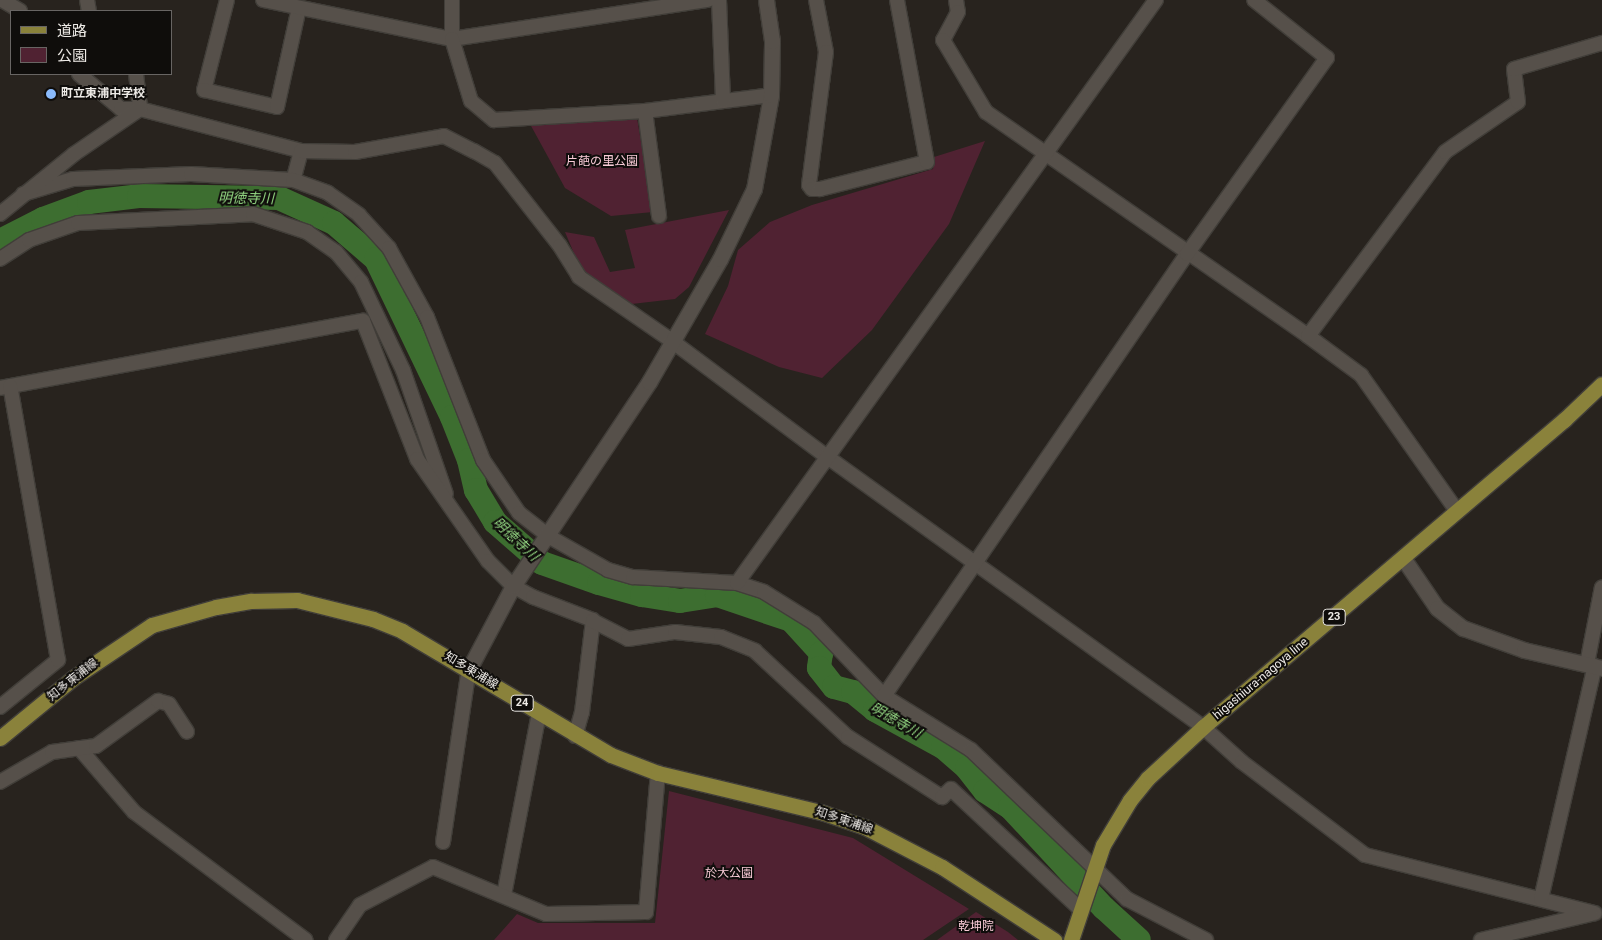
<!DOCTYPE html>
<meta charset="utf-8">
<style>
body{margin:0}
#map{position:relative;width:1602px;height:940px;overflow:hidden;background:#28231e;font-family:Roboto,"Noto Sans JP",sans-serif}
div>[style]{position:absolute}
.green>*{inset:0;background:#502232}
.river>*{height:24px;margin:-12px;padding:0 12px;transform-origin:12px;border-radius:12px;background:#3d6e30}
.roads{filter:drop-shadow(1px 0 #413e39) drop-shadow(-1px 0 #413e39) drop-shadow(0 1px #413e39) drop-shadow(0 -1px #413e39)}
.minor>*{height:14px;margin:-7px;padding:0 7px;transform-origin:7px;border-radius:7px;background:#56504a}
.tertiary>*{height:15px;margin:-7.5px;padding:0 7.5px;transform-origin:7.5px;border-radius:7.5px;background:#56504a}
.primary>*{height:15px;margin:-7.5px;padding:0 7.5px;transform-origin:7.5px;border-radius:7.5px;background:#8a823b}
.dots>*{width:14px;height:14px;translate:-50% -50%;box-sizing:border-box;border:2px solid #0f0d0b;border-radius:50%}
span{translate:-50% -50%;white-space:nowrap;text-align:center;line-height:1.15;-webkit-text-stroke:4px #0f0d0b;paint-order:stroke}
.shield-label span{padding:1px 4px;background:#0f0d0b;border:1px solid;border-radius:4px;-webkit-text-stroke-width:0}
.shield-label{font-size:11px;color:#edeae6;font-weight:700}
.poi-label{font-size:12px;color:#edeae6;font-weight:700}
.left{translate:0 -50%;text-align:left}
.park-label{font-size:12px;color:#f9cbd7}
.street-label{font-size:12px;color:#edeae6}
.water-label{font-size:14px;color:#95da84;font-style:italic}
.legend{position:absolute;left:10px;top:10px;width:162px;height:65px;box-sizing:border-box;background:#0f0d0b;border:1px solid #686563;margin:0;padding:6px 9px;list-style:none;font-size:15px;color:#edeae6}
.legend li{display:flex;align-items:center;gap:10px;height:25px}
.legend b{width:25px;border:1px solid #686563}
</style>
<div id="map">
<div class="green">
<div style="clip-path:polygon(637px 118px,653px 212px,611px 216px,565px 188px,530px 124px)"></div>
<div style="clip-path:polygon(985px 141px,949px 224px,872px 330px,822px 378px,779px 367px,705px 334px,728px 286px,738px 250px,770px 222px,812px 205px,933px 169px,934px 157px)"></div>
<div style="clip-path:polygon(729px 210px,689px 287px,675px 299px,623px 305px,581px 270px,565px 232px,594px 237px,610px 272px,635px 268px,625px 230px)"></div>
<div style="clip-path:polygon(669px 791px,853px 838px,969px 909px,923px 940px,494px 940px,517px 914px,538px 923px,655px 923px)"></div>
<div style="clip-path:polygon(976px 912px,1008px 932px,1018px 940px,937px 940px)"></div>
</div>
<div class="river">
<div style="left:0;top:241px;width:48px;rotate:-27.1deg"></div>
<div style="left:43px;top:219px;width:49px;rotate:-20.3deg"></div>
<div style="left:89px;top:202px;width:50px;rotate:-6.8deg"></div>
<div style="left:139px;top:196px;width:140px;rotate:0.8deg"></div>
<div style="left:279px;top:198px;width:60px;rotate:24.4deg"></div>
<div style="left:334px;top:223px;width:55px;rotate:40.6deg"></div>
<div style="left:376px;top:259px;width:175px;rotate:64.3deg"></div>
<div style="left:452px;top:417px;width:46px;rotate:68.4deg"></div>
<div style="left:469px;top:460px;width:31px;rotate:77deg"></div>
<div style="left:476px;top:490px;width:37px;rotate:59deg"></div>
<div style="left:495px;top:522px;width:62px;rotate:41.1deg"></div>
<div style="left:542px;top:563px;width:60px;rotate:19.3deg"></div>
<div style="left:599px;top:583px;width:45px;rotate:15.6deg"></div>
<div style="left:642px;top:595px;width:38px;rotate:9deg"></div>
<div style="left:680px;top:601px;width:37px;rotate:-9deg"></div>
<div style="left:717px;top:595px;width:78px;rotate:18.7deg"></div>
<div style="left:791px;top:620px;width:45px;rotate:47.7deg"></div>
<div style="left:821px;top:653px;width:15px;rotate:98deg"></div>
<div style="left:819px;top:668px;width:24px;rotate:52deg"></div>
<div style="left:834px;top:687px;width:20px;rotate:15deg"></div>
<div style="left:853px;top:692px;width:28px;rotate:39deg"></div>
<div style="left:875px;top:710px;width:77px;rotate:28.6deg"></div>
<div style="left:943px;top:747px;width:32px;rotate:41deg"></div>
<div style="left:967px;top:768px;width:29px;rotate:52deg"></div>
<div style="left:985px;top:791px;width:30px;rotate:33deg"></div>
<div style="left:1010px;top:807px;width:138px;rotate:47.1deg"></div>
<div style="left:1104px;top:908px;width:47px;rotate:42.4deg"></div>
</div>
<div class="roads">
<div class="minor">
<div style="left:2px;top:0;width:21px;rotate:31deg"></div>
<div style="left:87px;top:0;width:11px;rotate:80deg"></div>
<div style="left:227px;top:0;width:93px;rotate:104.3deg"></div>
<div style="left:204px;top:90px;width:75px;rotate:13.1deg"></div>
<div style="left:277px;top:107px;width:101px;rotate:-77.5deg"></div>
<div style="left:263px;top:0;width:193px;rotate:11.7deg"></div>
<div style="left:452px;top:39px;width:259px;rotate:-8.7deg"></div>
<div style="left:452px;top:0;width:39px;rotate:90deg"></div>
<div style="left:452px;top:39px;width:65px;rotate:73deg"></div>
<div style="left:471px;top:101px;width:30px;rotate:40deg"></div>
<div style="left:494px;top:120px;width:151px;rotate:-3.4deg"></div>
<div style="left:645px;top:111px;width:127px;rotate:-7.2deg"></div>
<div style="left:719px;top:0;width:101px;rotate:87.7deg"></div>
<div style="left:816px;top:0;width:53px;rotate:79.1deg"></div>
<div style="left:826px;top:52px;width:134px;rotate:97.3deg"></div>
<div style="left:809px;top:185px;width:5px;rotate:53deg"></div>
<div style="left:812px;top:189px;width:8px"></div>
<div style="left:820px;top:189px;width:110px;rotate:-14.2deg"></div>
<div style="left:927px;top:162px;width:165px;rotate:-100.5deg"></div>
<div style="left:956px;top:0;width:12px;rotate:81deg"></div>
<div style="left:958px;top:12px;width:32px;rotate:118deg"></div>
<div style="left:943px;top:40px;width:84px;rotate:59.2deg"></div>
<div style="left:986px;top:112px;width:392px;rotate:34.8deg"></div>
<div style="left:1308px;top:336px;width:66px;rotate:36.3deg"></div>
<div style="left:1361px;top:375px;width:166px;rotate:54.8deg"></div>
<div style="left:79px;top:74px;width:55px;rotate:39.8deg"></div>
<div style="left:121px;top:109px;width:19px"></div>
<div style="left:140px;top:109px;width:166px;rotate:14.6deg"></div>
<div style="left:301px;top:151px;width:30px;rotate:105deg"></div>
<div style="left:136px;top:74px;width:35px;rotate:83deg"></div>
<div style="left:645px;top:111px;width:106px;rotate:82.4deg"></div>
<div style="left:301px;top:151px;width:54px;rotate:1.1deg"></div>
<div style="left:355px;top:152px;width:90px;rotate:-10.2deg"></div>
<div style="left:444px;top:136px;width:34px;rotate:27deg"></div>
<div style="left:474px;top:151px;width:24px;rotate:30deg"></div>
<div style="left:495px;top:163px;width:105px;rotate:51.9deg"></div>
<div style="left:560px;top:246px;width:36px;rotate:58deg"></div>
<div style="left:579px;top:277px;width:113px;rotate:34.5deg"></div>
<div style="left:672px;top:341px;width:192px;rotate:36.8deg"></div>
<div style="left:826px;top:456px;width:464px;rotate:35.7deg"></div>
<div style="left:1203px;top:727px;width:52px;rotate:41.9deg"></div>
<div style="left:1242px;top:762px;width:154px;rotate:37.1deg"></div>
<div style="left:1365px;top:855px;width:237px;rotate:14.2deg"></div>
<div style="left:23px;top:194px;width:52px;rotate:-16.7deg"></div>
<div style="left:73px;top:179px;width:118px;rotate:-2.4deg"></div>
<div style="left:191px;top:174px;width:102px;rotate:3.4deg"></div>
<div style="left:293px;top:180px;width:37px;rotate:20deg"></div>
<div style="left:328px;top:193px;width:38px;rotate:35deg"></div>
<div style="left:359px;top:215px;width:45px;rotate:47.7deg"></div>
<div style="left:389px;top:248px;width:79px;rotate:61.2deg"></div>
<div style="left:427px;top:317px;width:154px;rotate:68.6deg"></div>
<div style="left:483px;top:460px;width:64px;rotate:55.8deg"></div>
<div style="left:519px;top:513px;width:37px;rotate:38deg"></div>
<div style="left:548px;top:536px;width:69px;rotate:29.5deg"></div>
<div style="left:608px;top:570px;width:26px;rotate:16deg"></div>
<div style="left:633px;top:577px;width:104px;rotate:3.3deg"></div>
<div style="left:737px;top:583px;width:28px;rotate:18deg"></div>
<div style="left:764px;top:592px;width:59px;rotate:31.8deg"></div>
<div style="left:814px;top:623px;width:101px;rotate:46.2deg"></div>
<div style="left:884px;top:696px;width:102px;rotate:31.8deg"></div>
<div style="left:971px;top:750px;width:216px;rotate:43.7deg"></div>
<div style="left:1127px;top:899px;width:89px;rotate:27.4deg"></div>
<div style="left:0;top:214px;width:95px;rotate:-39deg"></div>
<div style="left:74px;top:154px;width:80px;rotate:-34.3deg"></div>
<div style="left:0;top:259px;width:35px;rotate:-33deg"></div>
<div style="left:29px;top:240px;width:52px;rotate:-19.1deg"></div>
<div style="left:78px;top:223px;width:175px;rotate:-2.9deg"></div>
<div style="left:253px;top:214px;width:57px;rotate:18.4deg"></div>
<div style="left:307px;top:232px;width:35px;rotate:35deg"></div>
<div style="left:336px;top:252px;width:39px;rotate:50deg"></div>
<div style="left:361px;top:282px;width:98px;rotate:64.5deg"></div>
<div style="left:403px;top:370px;width:131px;rotate:70.9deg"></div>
<div style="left:1308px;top:336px;width:229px;rotate:-53.3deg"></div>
<div style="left:1445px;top:152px;width:88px;rotate:-34.4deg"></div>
<div style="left:1518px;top:102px;width:33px;rotate:-97deg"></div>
<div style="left:1514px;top:69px;width:92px;rotate:-16.5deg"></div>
<div style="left:0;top:388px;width:369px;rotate:-10.5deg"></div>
<div style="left:363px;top:321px;width:148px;rotate:68.6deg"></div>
<div style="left:417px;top:459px;width:124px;rotate:55.2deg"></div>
<div style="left:488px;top:561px;width:35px;rotate:45deg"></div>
<div style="left:513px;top:586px;width:23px;rotate:29deg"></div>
<div style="left:533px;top:597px;width:64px;rotate:21deg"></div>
<div style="left:593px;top:620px;width:93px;rotate:96.8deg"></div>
<div style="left:582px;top:712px;width:25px;rotate:106deg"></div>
<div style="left:737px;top:583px;width:718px;rotate:-54.3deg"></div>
<div style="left:593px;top:621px;width:39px;rotate:27deg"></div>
<div style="left:628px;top:639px;width:48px;rotate:-8.5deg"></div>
<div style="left:675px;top:632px;width:46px;rotate:6.2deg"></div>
<div style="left:721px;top:637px;width:37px;rotate:22deg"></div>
<div style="left:755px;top:651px;width:127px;rotate:42.8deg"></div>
<div style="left:848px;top:737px;width:112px;rotate:32.6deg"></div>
<div style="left:942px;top:797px;width:12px;rotate:-42deg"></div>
<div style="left:951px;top:789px;width:176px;rotate:42.9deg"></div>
<div style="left:1587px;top:664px;width:78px;rotate:-79deg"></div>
<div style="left:884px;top:696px;width:536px;rotate:-55.57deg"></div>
<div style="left:1187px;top:254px;width:241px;rotate:-54.5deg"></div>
<div style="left:1327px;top:58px;width:93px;rotate:-141.5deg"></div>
<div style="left:0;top:707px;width:75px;rotate:-39deg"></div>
<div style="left:58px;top:660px;width:278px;rotate:-99.9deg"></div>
<div style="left:79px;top:748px;width:84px;rotate:49.3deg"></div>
<div style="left:134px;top:812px;width:214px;rotate:36.7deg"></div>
<div style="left:0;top:782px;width:60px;rotate:-30deg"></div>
<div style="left:52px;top:752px;width:44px;rotate:-7.8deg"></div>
<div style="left:96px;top:746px;width:77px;rotate:-36deg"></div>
<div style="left:158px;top:701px;width:11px;rotate:15deg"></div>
<div style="left:169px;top:704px;width:33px;rotate:57deg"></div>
<div style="left:443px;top:842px;width:175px;rotate:-81.5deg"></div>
<div style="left:504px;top:895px;width:184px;rotate:-79.1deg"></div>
<div style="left:1541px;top:899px;width:239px;rotate:-77deg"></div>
<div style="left:336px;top:940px;width:42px;rotate:-55.6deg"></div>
<div style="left:360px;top:905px;width:82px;rotate:-27.5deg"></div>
<div style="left:433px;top:867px;width:122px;rotate:22.6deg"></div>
<div style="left:546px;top:914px;width:100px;rotate:-1.1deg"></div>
<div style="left:646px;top:912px;width:140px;rotate:-85.1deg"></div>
<div style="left:1481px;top:940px;width:113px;rotate:-13.3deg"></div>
</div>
<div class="tertiary">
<div style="left:1403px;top:558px;width:60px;rotate:55.8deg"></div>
<div style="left:1437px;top:608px;width:33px;rotate:38deg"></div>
<div style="left:1463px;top:628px;width:65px;rotate:19.8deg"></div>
<div style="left:1524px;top:650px;width:80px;rotate:13deg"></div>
<div style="left:469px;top:669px;width:94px;rotate:-62.1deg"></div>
<div style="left:513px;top:586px;width:245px;rotate:-56.3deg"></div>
<div style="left:649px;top:382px;width:142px;rotate:-60deg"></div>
<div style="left:720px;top:259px;width:78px;rotate:-64.1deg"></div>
<div style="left:754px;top:189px;width:96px;rotate:-79.7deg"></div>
<div style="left:771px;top:95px;width:54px;rotate:-88.9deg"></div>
<div style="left:772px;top:41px;width:41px;rotate:-98.3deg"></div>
</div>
<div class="primary">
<div style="left:0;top:738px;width:94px;rotate:-39.4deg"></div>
<div style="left:73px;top:678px;width:95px;rotate:-33.9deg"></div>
<div style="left:152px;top:625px;width:66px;rotate:-15.7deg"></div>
<div style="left:216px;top:607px;width:36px;rotate:-10deg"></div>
<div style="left:251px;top:601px;width:46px;rotate:-1.2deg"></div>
<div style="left:297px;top:600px;width:78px;rotate:14deg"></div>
<div style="left:373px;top:619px;width:31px;rotate:22deg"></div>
<div style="left:402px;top:631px;width:243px;rotate:30.7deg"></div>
<div style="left:611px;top:755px;width:50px;rotate:21deg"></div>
<div style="left:658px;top:773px;width:168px;rotate:13.5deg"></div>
<div style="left:821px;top:812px;width:46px;rotate:18.8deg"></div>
<div style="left:865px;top:827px;width:87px;rotate:27.5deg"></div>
<div style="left:942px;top:867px;width:134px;rotate:33.1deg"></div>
<div style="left:1071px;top:940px;width:100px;rotate:-71.4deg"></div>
<div style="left:1103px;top:845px;width:52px;rotate:-59deg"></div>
<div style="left:1130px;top:800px;width:28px;rotate:-51deg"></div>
<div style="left:1148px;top:778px;width:75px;rotate:-42.8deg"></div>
<div style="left:1203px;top:727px;width:474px;rotate:-40.4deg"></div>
<div style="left:1564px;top:420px;width:52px;rotate:-43.5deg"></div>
</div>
</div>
<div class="dots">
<div style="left:51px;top:94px;background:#8abafc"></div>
</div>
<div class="shield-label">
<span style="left:1334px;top:617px">23</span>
<span style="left:522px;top:703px">24</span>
</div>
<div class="poi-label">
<span class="left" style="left:61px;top:94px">町立東浦中学校</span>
</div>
<div class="park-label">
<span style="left:602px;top:162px">片葩の里公園</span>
<span style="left:729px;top:874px">於大公園</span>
<span style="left:976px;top:927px">乾坤院</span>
</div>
<div class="street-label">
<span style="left:471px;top:671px;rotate:31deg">知多東浦線</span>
<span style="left:1261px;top:679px;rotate:-40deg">higashiura-nagoya line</span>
<span style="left:73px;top:680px;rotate:-38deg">知多東浦線</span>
<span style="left:844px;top:821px;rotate:19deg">知多東浦線</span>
</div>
<div class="water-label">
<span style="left:246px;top:198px;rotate:1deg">明徳寺川</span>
<span style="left:516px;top:539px;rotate:43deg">明徳寺川</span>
<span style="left:896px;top:720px;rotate:30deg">明徳寺川</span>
</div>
<ul class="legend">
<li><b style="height:6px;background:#8a823b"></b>道路</li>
<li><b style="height:14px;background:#502232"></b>公園</li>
</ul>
</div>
